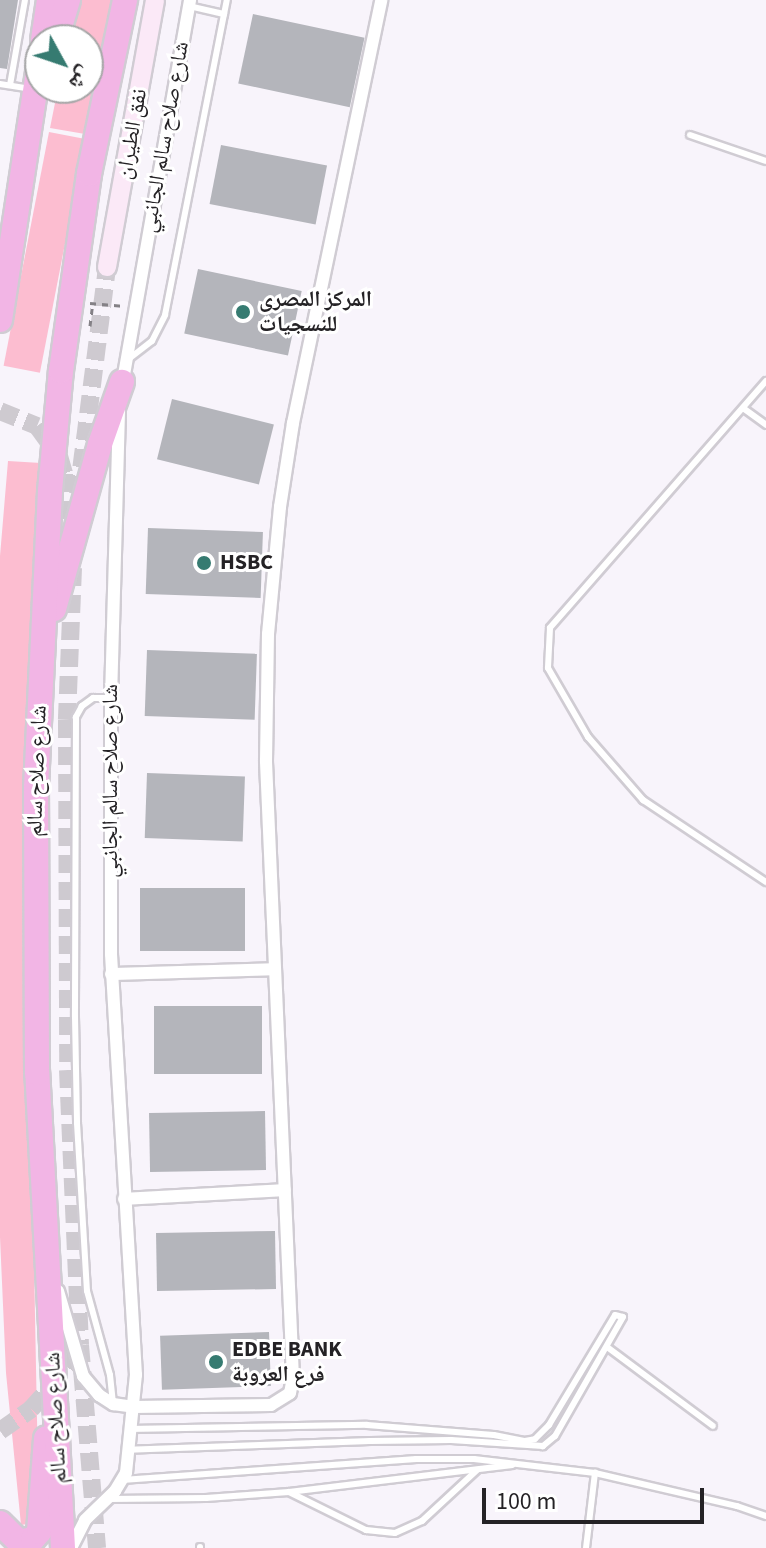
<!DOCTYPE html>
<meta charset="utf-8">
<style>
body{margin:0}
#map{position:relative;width:766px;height:1548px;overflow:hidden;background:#f8f4fb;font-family:"Source Sans 3","Noto Naskh Arabic",sans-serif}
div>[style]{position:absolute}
.green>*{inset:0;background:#fcbdd0;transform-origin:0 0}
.building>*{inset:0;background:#b4b5bb;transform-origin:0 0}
.secondary-tunnel>*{height:18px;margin-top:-9px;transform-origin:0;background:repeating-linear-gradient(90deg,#cecad0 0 18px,transparent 0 27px)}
.path>*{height:3px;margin-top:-1.5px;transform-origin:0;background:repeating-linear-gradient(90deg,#848186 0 6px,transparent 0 12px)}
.roads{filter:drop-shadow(2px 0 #d0ccd3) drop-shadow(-2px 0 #d0ccd3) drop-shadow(0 2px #d0ccd3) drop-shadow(0 -2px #d0ccd3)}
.lane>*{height:6px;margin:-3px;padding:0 3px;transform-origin:3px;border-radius:3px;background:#fff}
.street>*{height:12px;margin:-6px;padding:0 6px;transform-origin:6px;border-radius:6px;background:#fff}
.secondary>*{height:18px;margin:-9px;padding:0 9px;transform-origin:9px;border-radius:9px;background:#fbe9f7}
.highway>*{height:24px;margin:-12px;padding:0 12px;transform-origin:12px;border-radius:12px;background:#f2b5e5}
.dots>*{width:22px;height:22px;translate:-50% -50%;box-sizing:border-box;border:4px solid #fff;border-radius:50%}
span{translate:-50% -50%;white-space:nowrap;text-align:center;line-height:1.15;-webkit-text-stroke:6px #fff;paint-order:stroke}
.street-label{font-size:22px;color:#242225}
.poi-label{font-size:22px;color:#242225;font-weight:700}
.left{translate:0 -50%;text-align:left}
.north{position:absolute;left:24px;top:24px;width:80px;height:80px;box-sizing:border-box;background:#fff;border:2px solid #a7a7a8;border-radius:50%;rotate:130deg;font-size:22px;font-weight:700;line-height:32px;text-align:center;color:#242225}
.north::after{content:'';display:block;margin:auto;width:28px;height:36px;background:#367b71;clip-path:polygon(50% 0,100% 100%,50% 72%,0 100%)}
.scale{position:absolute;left:482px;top:1488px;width:222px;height:36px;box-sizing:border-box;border:4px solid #242225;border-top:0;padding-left:10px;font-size:24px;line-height:28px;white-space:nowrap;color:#242225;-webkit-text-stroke:6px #fff;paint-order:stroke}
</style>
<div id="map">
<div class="green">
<div style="clip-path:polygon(80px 0,111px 0,85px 134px,50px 128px,58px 88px,88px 88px,88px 40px,69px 40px)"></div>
<div style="left:49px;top:132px;width:37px;height:238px;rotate:11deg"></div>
<div style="clip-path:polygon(8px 461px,41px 463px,27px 901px,39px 1522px,21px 1525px,6px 1373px,0 1237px,0 556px)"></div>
</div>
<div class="building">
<div style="clip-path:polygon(0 0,18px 0,7px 69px,0 68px)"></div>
<div style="left:253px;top:14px;width:114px;height:71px;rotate:12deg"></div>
<div style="left:221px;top:145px;width:108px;height:60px;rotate:11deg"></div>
<div style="left:198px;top:269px;width:106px;height:66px;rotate:12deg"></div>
<div style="left:172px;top:399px;width:105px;height:62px;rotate:14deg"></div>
<div style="left:148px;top:528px;width:115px;height:66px;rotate:2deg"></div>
<div style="left:147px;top:650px;width:110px;height:66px;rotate:2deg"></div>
<div style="left:147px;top:773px;width:98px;height:65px;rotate:2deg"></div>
<div style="left:140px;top:888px;width:105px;height:63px"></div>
<div style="left:262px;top:1006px;width:68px;height:108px;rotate:90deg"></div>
<div style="left:265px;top:1111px;width:59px;height:116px;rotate:89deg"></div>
<div style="left:275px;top:1231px;width:58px;height:119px;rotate:89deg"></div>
<div style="left:269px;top:1332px;width:54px;height:109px;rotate:88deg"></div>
</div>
<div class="secondary-tunnel">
<div style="left:0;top:411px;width:40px;rotate:22deg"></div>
<div style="left:37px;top:426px;width:37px;rotate:54deg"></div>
<div style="left:59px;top:456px;width:19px;rotate:74deg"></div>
<div style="left:64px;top:474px;width:69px;rotate:86.7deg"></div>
<div style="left:78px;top:494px;width:229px;rotate:-82.7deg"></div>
<div style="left:73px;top:568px;width:152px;rotate:92.3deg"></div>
<div style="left:67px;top:720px;width:350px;rotate:89.8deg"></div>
<div style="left:68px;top:1070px;width:275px;rotate:87.5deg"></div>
<div style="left:80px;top:1345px;width:204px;rotate:85.2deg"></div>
<div style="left:0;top:1431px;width:38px;rotate:-35deg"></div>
<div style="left:31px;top:1409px;width:28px;rotate:-48deg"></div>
<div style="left:50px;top:1388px;width:52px;rotate:-55.1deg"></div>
</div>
<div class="path">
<div style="left:90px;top:303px;width:32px;rotate:5deg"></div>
<div style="left:90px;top:326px;width:23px;rotate:-83deg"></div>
</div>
<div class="roads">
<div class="lane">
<div style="left:189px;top:6px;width:36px;rotate:13deg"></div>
<div style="left:0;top:84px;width:31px;rotate:9deg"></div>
<div style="left:10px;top:85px;width:86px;rotate:-80deg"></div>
<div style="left:690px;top:135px;width:80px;rotate:18.9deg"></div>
<div style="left:130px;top:358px;width:28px;rotate:-38deg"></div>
<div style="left:152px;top:341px;width:29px;rotate:-63deg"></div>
<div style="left:165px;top:315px;width:321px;rotate:-78.9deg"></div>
<div style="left:766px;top:381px;width:328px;rotate:131.2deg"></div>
<div style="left:550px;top:628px;width:40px;rotate:92.9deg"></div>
<div style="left:548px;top:668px;width:80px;rotate:59.9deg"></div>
<div style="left:588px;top:737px;width:84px;rotate:48.9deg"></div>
<div style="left:643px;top:800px;width:148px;rotate:33.7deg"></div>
<div style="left:743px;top:408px;width:29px;rotate:36deg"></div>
<div style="left:111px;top:698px;width:18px;rotate:180deg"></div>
<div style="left:93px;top:698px;width:14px;rotate:144deg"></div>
<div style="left:82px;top:706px;width:13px;rotate:119deg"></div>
<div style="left:76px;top:717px;width:300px;rotate:90.2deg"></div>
<div style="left:75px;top:1017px;width:106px;rotate:88.9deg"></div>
<div style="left:77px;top:1123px;width:168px;rotate:86.6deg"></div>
<div style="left:87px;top:1291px;width:87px;rotate:74.7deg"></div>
<div style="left:110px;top:1375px;width:29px;rotate:84deg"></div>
<div style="left:607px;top:1347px;width:132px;rotate:36.7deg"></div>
<div style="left:129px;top:1429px;width:238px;rotate:-1deg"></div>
<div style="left:367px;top:1425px;width:127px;rotate:4.5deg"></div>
<div style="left:494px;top:1435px;width:32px;rotate:11deg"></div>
<div style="left:525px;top:1441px;width:10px;rotate:-11deg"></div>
<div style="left:535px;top:1439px;width:20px;rotate:-45deg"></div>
<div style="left:549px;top:1425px;width:128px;rotate:-59deg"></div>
<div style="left:615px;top:1315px;width:8px;rotate:14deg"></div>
<div style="left:623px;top:1317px;width:137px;rotate:119.7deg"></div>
<div style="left:555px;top:1436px;width:16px;rotate:140deg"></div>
<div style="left:543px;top:1446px;width:92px;rotate:-176.3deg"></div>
<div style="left:451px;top:1440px;width:81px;rotate:179.3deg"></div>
<div style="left:370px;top:1441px;width:241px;rotate:177.9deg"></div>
<div style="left:122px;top:1480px;width:295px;rotate:-4.1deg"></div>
<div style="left:416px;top:1459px;width:58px"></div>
<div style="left:474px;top:1459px;width:122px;rotate:6.6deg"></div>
<div style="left:595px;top:1473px;width:146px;rotate:13.1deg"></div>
<div style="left:737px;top:1506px;width:31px;rotate:19deg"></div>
<div style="left:289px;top:1492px;width:86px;rotate:26.3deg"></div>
<div style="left:366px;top:1530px;width:29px;rotate:6deg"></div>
<div style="left:395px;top:1533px;width:30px;rotate:-24deg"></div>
<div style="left:422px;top:1521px;width:75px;rotate:-42.8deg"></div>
<div style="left:109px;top:1499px;width:97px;rotate:-0.6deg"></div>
<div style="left:206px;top:1498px;width:83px;rotate:-4.1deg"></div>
<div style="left:289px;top:1492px;width:225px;rotate:-6.9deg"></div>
<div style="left:200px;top:1547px;width:1px;rotate:90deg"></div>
<div style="left:586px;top:1548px;width:76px;rotate:-83.2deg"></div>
</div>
<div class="street">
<div style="left:122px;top:386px;width:392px;rotate:-80deg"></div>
<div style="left:111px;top:974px;width:164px;rotate:-1.7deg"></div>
<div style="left:124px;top:1199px;width:161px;rotate:-3.2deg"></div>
<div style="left:58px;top:1291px;width:89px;rotate:73.6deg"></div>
<div style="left:83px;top:1376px;width:25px;rotate:50deg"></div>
<div style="left:99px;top:1395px;width:17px;rotate:33deg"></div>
<div style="left:113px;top:1404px;width:21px;rotate:8deg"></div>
<div style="left:134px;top:1407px;width:137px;rotate:-0.8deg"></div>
<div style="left:271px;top:1405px;width:22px;rotate:-32deg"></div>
<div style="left:290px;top:1393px;width:15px;rotate:-79deg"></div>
<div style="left:293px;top:1378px;width:618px;rotate:-92.51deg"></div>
<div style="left:266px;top:761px;width:127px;rotate:-89.1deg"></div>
<div style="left:268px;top:634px;width:128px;rotate:-84.6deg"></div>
<div style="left:280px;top:507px;width:85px;rotate:-81.2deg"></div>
<div style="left:293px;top:423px;width:432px;rotate:-78.2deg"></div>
<div style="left:71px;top:1548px;width:31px;rotate:-63deg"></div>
<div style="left:85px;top:1520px;width:42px;rotate:-44deg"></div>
<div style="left:115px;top:1491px;width:21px;rotate:-59deg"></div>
<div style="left:126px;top:1473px;width:99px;rotate:-84.2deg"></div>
<div style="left:136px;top:1375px;width:422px;rotate:-93.4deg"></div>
<div style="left:111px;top:954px;width:256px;rotate:-90deg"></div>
<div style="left:111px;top:698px;width:286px;rotate:-88.4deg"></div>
</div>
<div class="secondary">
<div style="left:107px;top:267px;width:271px;rotate:-79.8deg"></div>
</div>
<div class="highway">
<div style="left:43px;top:40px;width:40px;rotate:-81.5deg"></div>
<div style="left:56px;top:40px;width:42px;rotate:-73.3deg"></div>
<div style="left:0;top:320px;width:264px;rotate:-81.3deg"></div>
<div style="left:54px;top:609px;width:171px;rotate:-74.4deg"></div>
<div style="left:100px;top:444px;width:66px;rotate:-70.5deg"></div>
<div style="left:0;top:1523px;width:27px;rotate:45deg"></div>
<div style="left:19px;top:1542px;width:14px;rotate:-12deg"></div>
<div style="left:33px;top:1539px;width:9px;rotate:-49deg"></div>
<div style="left:39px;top:1532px;width:94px;rotate:-85.7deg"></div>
<div style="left:63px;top:1548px;width:476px;rotate:-93.1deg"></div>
<div style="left:37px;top:1073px;width:285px;rotate:-90.2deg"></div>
<div style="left:36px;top:788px;width:297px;rotate:-87.3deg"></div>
<div style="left:50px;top:491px;width:121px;rotate:-84.8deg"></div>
<div style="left:61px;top:371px;width:199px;rotate:-81.9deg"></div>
<div style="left:89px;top:174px;width:178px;rotate:-78.3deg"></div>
</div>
</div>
<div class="dots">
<div style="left:243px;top:312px;background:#367b71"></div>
<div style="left:204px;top:563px;background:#367b71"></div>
<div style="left:216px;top:1362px;background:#367b71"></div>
</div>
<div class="street-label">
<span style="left:132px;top:134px;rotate:-80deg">نفق الطيران</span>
<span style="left:165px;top:137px;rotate:-80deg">شارع صلاح سالم الجانبي</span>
<span style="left:37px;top:771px;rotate:-88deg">شارع صلاح سالم</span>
<span style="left:111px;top:781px;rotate:-90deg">شارع صلاح سالم الجانبي</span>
<span style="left:56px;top:1418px;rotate:-93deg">شارع صلاح سالم</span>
</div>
<div class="poi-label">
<span class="left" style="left:259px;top:312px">المركز المصرى<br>للنسجيات</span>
<span class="left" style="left:220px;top:563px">HSBC</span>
<span class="left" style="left:232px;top:1362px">EDBE BANK<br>فرع العروبة</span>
</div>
<div class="north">ش</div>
<div class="scale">100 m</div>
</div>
